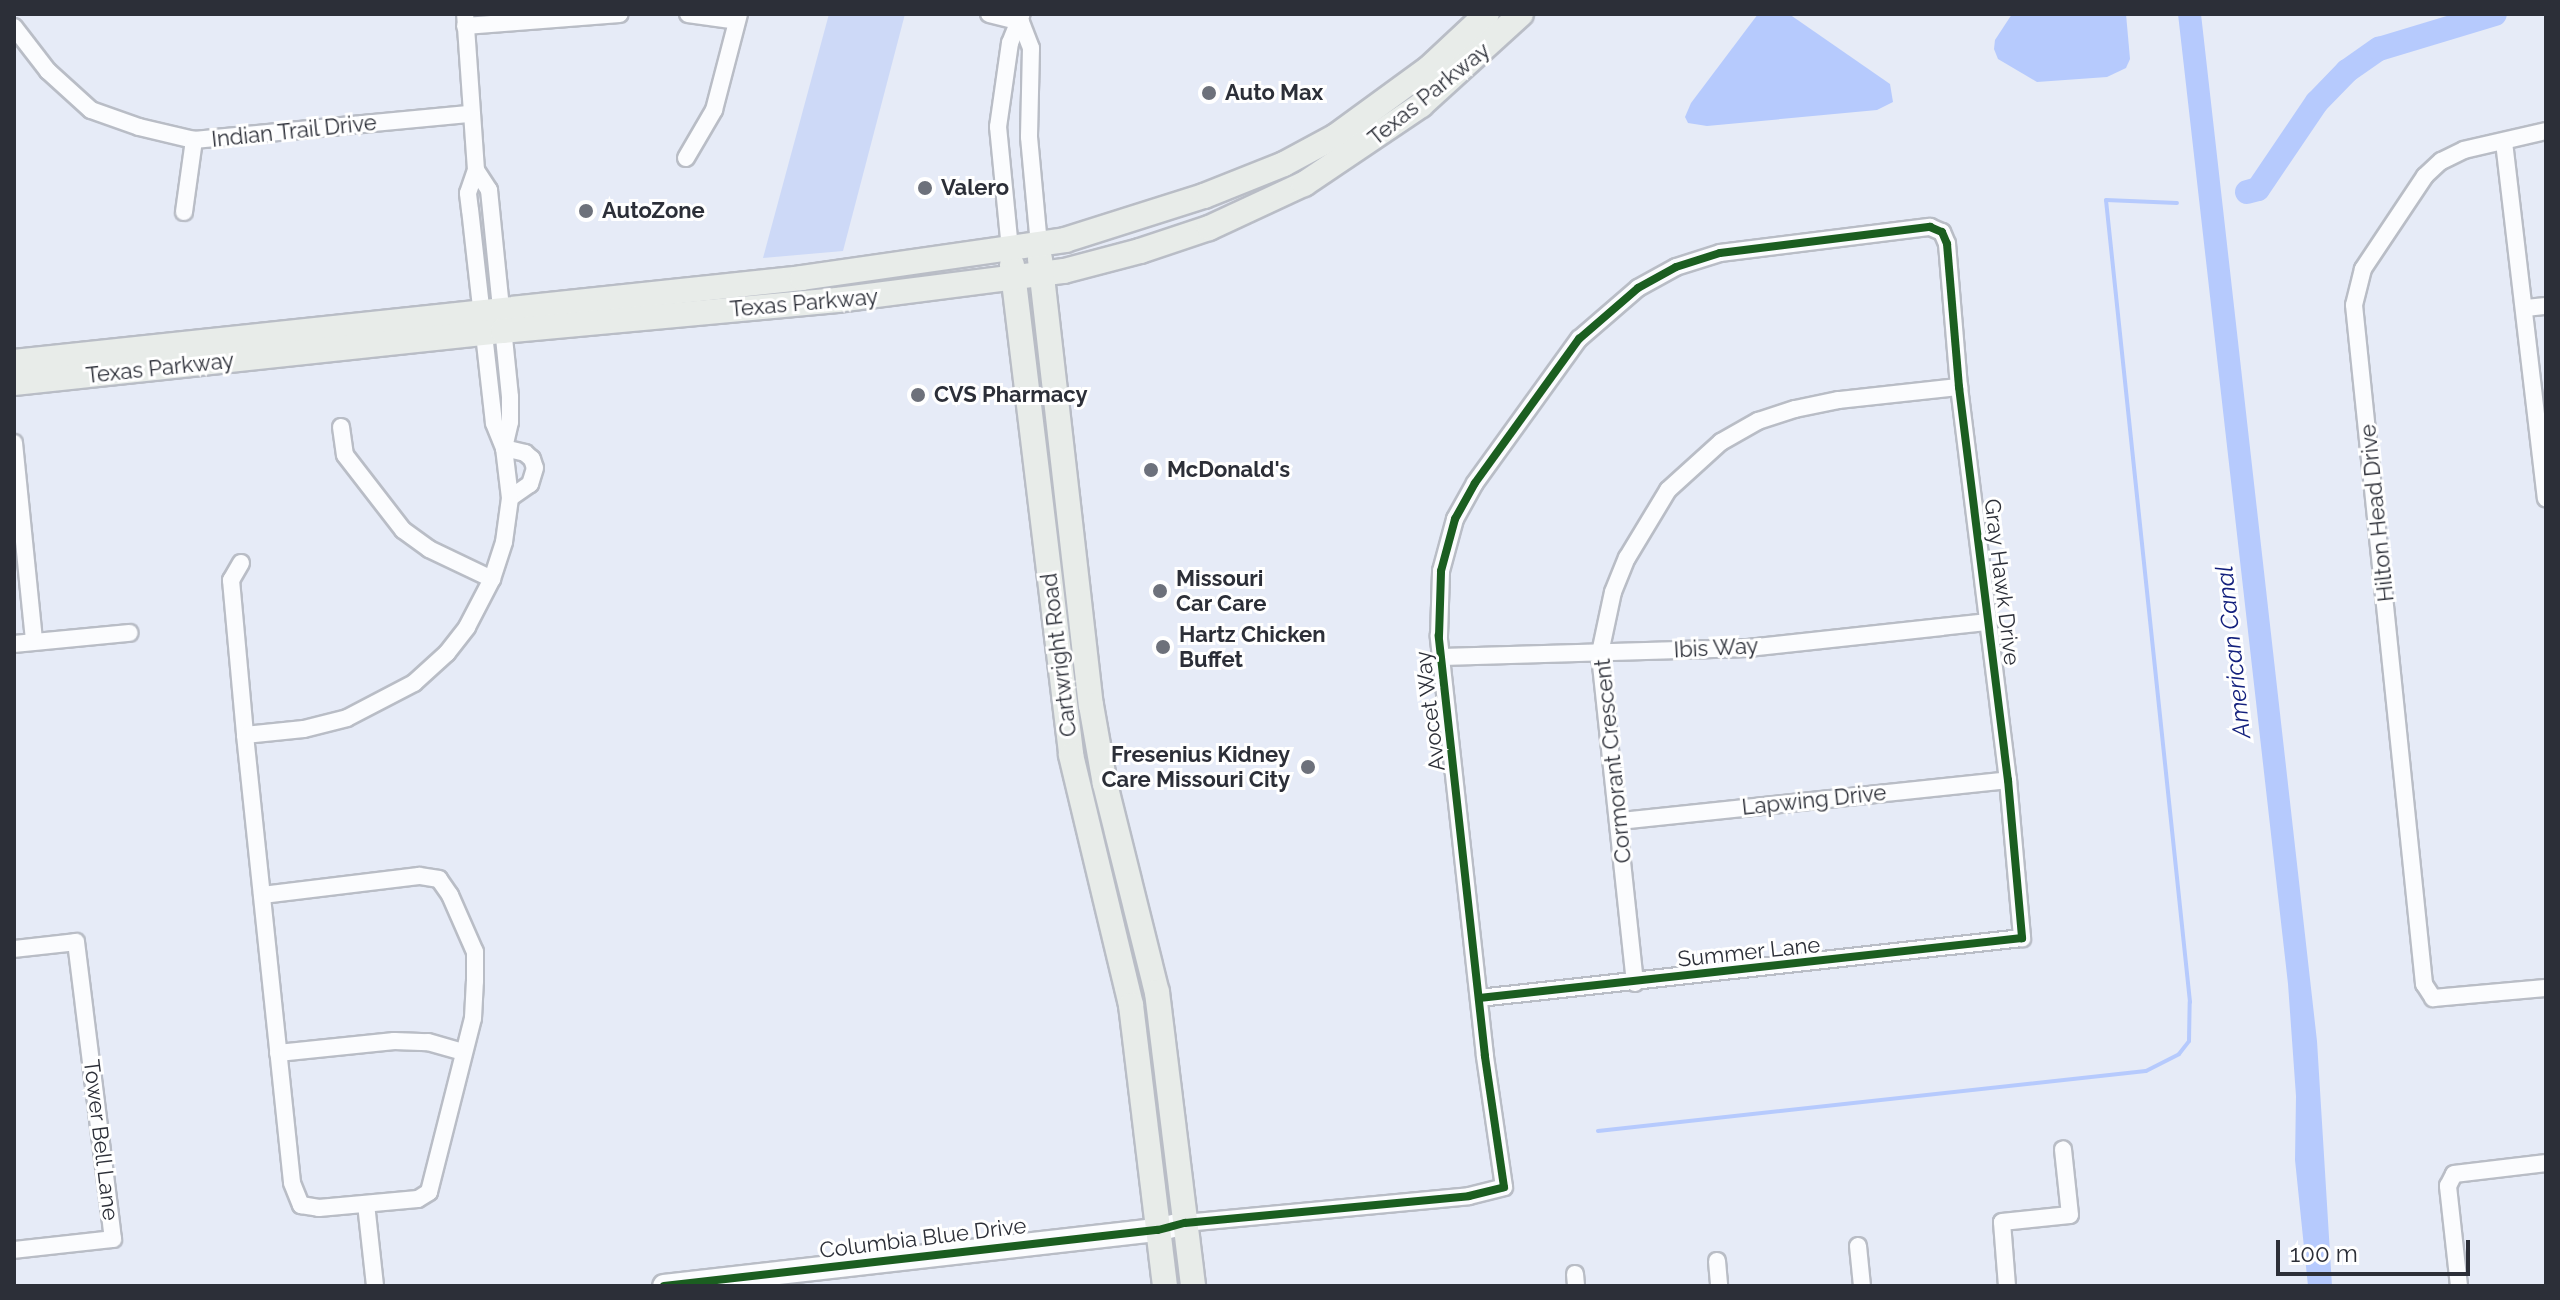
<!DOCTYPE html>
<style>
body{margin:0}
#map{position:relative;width:2560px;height:1300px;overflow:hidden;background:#e6ebf7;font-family:Raleway,sans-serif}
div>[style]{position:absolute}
.green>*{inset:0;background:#cdd9f7}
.water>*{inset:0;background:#b6cafd}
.stream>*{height:4px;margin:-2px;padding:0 2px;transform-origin:2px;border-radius:2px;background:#b6cafd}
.river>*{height:24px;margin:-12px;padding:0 12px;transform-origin:12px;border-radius:12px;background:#b6cafd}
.roads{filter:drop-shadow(2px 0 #b9bdc6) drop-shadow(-2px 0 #b9bdc6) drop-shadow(0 2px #b9bdc6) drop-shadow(0 -2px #b9bdc6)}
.street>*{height:16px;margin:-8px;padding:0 8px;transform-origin:8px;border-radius:8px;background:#fbfcfe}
.secondary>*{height:22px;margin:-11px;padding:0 11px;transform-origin:11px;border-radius:11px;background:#fbfcfe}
.primary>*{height:24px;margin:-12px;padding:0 12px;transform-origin:12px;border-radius:12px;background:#e8ece9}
.cycleway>*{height:8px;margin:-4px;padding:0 4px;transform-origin:4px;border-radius:4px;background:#1b5e20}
.dots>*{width:22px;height:22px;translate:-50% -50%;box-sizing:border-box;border:4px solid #fff;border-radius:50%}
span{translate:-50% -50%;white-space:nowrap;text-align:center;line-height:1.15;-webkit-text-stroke:6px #fff;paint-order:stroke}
.poi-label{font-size:22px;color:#2c2f38;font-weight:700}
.left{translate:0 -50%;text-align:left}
.right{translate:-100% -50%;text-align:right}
.street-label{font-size:22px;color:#2c2f38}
.water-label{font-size:24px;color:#13207d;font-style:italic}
.frame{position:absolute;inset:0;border:16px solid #2c2f38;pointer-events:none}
.scale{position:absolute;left:2276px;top:1240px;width:194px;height:36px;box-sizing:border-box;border:4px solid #2c2f38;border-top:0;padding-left:10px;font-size:24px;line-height:28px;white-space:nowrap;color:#2c2f38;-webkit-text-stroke:6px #fff;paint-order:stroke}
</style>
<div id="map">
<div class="green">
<div style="clip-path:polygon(829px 14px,905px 14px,843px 251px,763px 258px)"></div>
</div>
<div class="water">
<div style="clip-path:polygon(1758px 14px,1789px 14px,1890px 84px,1893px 102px,1877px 110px,1707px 126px,1688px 123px,1685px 117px,1691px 103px)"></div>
<div style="clip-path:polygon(2012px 14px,2126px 14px,2130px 59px,2126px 68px,2107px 77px,2037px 82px,1998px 59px,1994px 49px,1995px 40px)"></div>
<div style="clip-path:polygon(2178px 14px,2201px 14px,2317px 1041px,2332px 1286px,2308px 1286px,2295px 1160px,2296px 1096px,2288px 984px)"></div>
</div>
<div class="stream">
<div style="left:1598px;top:1131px;width:551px;rotate:-6.25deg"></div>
<div style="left:2146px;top:1071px;width:37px;rotate:-27deg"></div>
<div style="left:2179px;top:1054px;width:16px;rotate:-52deg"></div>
<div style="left:2189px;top:1041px;width:39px;rotate:-89deg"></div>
<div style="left:2190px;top:1002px;width:806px;rotate:-95.98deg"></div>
<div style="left:2106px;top:200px;width:71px;rotate:2.4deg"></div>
</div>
<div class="river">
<div style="left:2247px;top:192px;width:11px;rotate:-15deg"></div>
<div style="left:2258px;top:189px;width:105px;rotate:-55.9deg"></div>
<div style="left:2317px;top:102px;width:43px;rotate:-45.9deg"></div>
<div style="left:2347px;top:71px;width:39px;rotate:-35deg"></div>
<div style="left:2379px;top:49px;width:121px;rotate:-16.8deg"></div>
</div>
<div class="roads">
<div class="street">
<div style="left:688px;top:14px;width:49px;rotate:8.1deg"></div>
<div style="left:989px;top:14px;width:33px;rotate:14deg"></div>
<div style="left:1021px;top:22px;width:28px;rotate:69deg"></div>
<div style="left:1031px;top:48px;width:89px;rotate:91.3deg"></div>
<div style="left:1029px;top:137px;width:108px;rotate:84.7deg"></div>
<div style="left:465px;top:26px;width:155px;rotate:-4.4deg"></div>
<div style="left:14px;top:27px;width:56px;rotate:52.3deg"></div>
<div style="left:48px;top:71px;width:58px;rotate:42.2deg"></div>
<div style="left:91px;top:110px;width:51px;rotate:19.5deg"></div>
<div style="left:139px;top:127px;width:57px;rotate:13.3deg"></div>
<div style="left:194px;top:140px;width:278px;rotate:-5.4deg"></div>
<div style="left:2546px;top:131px;width:84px;rotate:167deg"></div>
<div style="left:2464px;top:150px;width:25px;rotate:154deg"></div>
<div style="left:2441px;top:161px;width:22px;rotate:137deg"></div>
<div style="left:2425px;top:176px;width:112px;rotate:123.7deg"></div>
<div style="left:2363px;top:269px;width:37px;rotate:104deg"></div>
<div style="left:2354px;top:305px;width:683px;rotate:84.11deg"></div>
<div style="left:2424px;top:984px;width:17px;rotate:57deg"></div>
<div style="left:2433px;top:998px;width:113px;rotate:-5.1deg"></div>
<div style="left:2504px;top:142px;width:359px;rotate:83.3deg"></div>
<div style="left:686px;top:158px;width:56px;rotate:-59.7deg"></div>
<div style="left:714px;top:110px;width:99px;rotate:-75.4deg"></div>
<div style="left:476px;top:170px;width:24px;rotate:57deg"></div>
<div style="left:489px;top:190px;width:208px;rotate:84.2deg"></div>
<div style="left:510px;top:397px;width:25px;rotate:90deg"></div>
<div style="left:510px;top:422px;width:27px;rotate:103deg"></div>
<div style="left:184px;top:212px;width:73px;rotate:-82.1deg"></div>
<div style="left:1010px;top:249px;width:123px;rotate:-95.6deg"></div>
<div style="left:998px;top:127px;width:85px;rotate:-81.9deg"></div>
<div style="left:1010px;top:43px;width:31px;rotate:-68deg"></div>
<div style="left:2526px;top:308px;width:20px;rotate:-6deg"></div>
<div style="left:341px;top:427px;width:28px;rotate:82deg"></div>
<div style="left:345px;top:455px;width:95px;rotate:52.3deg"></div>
<div style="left:403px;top:530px;width:32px;rotate:36deg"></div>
<div style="left:429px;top:549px;width:70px;rotate:25.5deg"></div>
<div style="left:14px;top:443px;width:199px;rotate:84.2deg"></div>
<div style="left:504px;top:448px;width:22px;rotate:13deg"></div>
<div style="left:525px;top:453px;width:9px;rotate:41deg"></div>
<div style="left:532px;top:459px;width:9px;rotate:72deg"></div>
<div style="left:535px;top:468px;width:17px;rotate:107deg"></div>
<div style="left:530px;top:484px;width:24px;rotate:145deg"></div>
<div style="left:241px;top:563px;width:20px;rotate:120deg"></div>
<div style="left:231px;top:580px;width:156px;rotate:84.8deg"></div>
<div style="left:245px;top:735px;width:450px;rotate:84deg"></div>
<div style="left:292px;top:1183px;width:24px;rotate:68deg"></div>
<div style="left:301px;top:1205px;width:18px;rotate:9deg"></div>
<div style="left:319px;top:1208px;width:99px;rotate:-5.2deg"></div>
<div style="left:418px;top:1199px;width:13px;rotate:-32deg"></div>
<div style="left:429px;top:1192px;width:179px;rotate:-75.8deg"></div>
<div style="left:473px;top:1018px;width:37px;rotate:-87deg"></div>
<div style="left:475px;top:981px;width:29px;rotate:-90deg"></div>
<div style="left:475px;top:952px;width:62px;rotate:-113.7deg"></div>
<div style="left:450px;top:895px;width:19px;rotate:-125deg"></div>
<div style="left:439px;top:879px;width:20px;rotate:-171deg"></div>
<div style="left:419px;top:876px;width:158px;rotate:173.1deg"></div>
<div style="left:14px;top:644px;width:116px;rotate:-5.5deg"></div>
<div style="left:1442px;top:657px;width:306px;rotate:-1.7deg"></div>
<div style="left:1748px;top:648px;width:242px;rotate:-6.2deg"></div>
<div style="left:245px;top:735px;width:59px;rotate:-5.8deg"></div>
<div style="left:304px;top:729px;width:44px;rotate:-14.3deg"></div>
<div style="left:347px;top:718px;width:76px;rotate:-27.6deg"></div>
<div style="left:414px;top:683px;width:45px;rotate:-42.3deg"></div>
<div style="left:447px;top:653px;width:33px;rotate:-52deg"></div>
<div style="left:467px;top:627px;width:54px;rotate:-62.5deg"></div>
<div style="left:492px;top:579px;width:39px;rotate:-72deg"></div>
<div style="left:504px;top:542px;width:44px;rotate:-82.2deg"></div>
<div style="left:510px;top:498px;width:50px;rotate:-96.8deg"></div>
<div style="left:504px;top:448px;width:27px;rotate:-112deg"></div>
<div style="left:494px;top:423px;width:214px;rotate:-96.4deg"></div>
<div style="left:470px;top:210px;width:17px;rotate:-97deg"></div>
<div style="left:468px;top:193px;width:24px;rotate:-71deg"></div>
<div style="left:476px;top:170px;width:156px;rotate:-94deg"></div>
<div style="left:1620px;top:821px;width:390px;rotate:-6deg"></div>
<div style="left:14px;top:949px;width:62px;rotate:-6.4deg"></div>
<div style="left:76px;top:942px;width:299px;rotate:82.9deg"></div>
<div style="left:113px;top:1239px;width:100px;rotate:173.7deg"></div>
<div style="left:1635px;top:983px;width:332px;rotate:-96.1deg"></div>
<div style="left:1600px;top:653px;width:62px;rotate:-78deg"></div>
<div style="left:1613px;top:592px;width:37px;rotate:-68deg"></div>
<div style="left:1627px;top:558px;width:79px;rotate:-58.9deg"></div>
<div style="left:1668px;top:490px;width:72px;rotate:-42.2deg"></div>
<div style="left:1721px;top:442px;width:43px;rotate:-29.6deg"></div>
<div style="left:1758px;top:421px;width:39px;rotate:-18deg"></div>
<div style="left:1795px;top:409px;width:45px;rotate:-11.6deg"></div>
<div style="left:1839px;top:400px;width:121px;rotate:-6.2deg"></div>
<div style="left:278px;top:1053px;width:117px;rotate:-5.9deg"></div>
<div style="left:394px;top:1041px;width:34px;rotate:2deg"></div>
<div style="left:428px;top:1042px;width:36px;rotate:16deg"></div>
<div style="left:366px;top:1204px;width:82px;rotate:83.7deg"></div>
<div style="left:1185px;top:1223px;width:285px;rotate:-5.4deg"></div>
<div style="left:1469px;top:1196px;width:36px;rotate:-14deg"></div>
<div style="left:1504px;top:1187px;width:132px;rotate:-98.3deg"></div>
<div style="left:1485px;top:1056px;width:423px;rotate:-96.3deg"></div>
<div style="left:1439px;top:636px;width:65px;rotate:-88.2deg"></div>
<div style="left:1441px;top:571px;width:54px;rotate:-74.9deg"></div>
<div style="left:1455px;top:519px;width:41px;rotate:-60.9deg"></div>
<div style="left:1475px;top:483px;width:178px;rotate:-54.2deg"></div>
<div style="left:1579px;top:339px;width:78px;rotate:-40.8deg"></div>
<div style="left:1638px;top:288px;width:43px;rotate:-28.9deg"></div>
<div style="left:1676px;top:267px;width:46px;rotate:-17.7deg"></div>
<div style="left:1720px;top:253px;width:212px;rotate:-7.1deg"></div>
<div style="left:1930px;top:227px;width:13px;rotate:23deg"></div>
<div style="left:1942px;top:232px;width:13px;rotate:67deg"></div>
<div style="left:1947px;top:244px;width:144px;rotate:85.2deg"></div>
<div style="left:1959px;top:387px;width:396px;rotate:82.9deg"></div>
<div style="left:2008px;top:780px;width:159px;rotate:84.9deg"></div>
<div style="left:2022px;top:938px;width:546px;rotate:173.69deg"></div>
<div style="left:1858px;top:1246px;width:40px;rotate:84.3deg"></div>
<div style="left:1717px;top:1261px;width:25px;rotate:85deg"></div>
<div style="left:1575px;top:1274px;width:12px;rotate:85deg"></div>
<div style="left:2007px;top:1286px;width:64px;rotate:-94.5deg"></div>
<div style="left:2002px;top:1222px;width:68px;rotate:-5.9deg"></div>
<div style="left:2070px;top:1215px;width:66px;rotate:-96.1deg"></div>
<div style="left:2459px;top:1286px;width:101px;rotate:-96.3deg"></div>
<div style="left:2448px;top:1186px;width:13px;rotate:-63deg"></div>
<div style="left:2454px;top:1174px;width:93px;rotate:-6.8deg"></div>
</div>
<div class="secondary">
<div style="left:664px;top:1286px;width:497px;rotate:-6.5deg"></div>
<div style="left:1158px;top:1230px;width:28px;rotate:-15deg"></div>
</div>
<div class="primary">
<div style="left:1040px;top:259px;width:449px;rotate:83.5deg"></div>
<div style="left:1091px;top:705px;width:80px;rotate:80deg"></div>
<div style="left:1105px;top:784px;width:214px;rotate:76deg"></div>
<div style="left:1157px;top:992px;width:296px;rotate:83deg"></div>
<div style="left:1012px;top:265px;width:494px;rotate:83.1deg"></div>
<div style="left:1071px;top:755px;width:257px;rotate:76.5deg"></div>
<div style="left:1131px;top:1005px;width:283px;rotate:83.1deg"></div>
<div style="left:14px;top:362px;width:792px;rotate:-6.08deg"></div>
<div style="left:802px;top:278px;width:266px;rotate:-8.2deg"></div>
<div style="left:1065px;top:240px;width:146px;rotate:-17.6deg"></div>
<div style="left:1204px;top:196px;width:86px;rotate:-21.8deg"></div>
<div style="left:1284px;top:164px;width:59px;rotate:-28.3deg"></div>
<div style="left:1336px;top:136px;width:115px;rotate:-36.2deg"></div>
<div style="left:1429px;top:68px;width:79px;rotate:-43deg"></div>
<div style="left:14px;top:383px;width:492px;rotate:-6.1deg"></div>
<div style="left:503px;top:331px;width:335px;rotate:-5.3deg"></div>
<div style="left:837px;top:300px;width:229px;rotate:-7.3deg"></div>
<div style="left:1064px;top:271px;width:79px;rotate:-14.7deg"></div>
<div style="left:1140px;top:251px;width:73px;rotate:-18.4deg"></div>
<div style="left:1209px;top:228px;width:105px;rotate:-24.9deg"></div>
<div style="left:1304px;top:184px;width:141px;rotate:-34deg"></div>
<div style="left:1421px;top:105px;width:135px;rotate:-42.3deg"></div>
</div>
</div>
<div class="cycleway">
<div style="left:664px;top:1286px;width:497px;rotate:-6.5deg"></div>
<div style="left:1158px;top:1230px;width:28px;rotate:-15deg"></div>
<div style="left:1185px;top:1223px;width:285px;rotate:-5.4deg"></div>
<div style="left:1469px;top:1196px;width:36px;rotate:-14deg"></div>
<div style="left:1504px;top:1187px;width:132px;rotate:-98.3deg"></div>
<div style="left:1485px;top:1056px;width:423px;rotate:-96.3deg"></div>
<div style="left:1439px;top:636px;width:65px;rotate:-88.2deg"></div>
<div style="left:1441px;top:571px;width:54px;rotate:-74.9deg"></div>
<div style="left:1455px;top:519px;width:41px;rotate:-60.9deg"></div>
<div style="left:1475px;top:483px;width:178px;rotate:-54.2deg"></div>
<div style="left:1579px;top:339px;width:78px;rotate:-40.8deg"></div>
<div style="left:1638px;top:288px;width:43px;rotate:-28.9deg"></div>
<div style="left:1676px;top:267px;width:46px;rotate:-17.7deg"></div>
<div style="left:1720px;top:253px;width:212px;rotate:-7.1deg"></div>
<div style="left:1930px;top:227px;width:13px;rotate:23deg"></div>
<div style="left:1942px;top:232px;width:13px;rotate:67deg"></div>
<div style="left:1947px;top:244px;width:144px;rotate:85.2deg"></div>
<div style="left:1959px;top:387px;width:396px;rotate:82.9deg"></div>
<div style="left:2008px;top:780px;width:159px;rotate:84.9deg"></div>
<div style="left:2022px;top:938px;width:546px;rotate:173.69deg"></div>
</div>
<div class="dots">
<div style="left:1209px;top:93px;background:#6d717b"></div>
<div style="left:925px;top:188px;background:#6d717b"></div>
<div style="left:586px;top:211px;background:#6d717b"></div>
<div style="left:918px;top:395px;background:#6d717b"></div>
<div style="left:1151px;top:470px;background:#6d717b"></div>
<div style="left:1160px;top:591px;background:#6d717b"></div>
<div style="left:1163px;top:647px;background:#6d717b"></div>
<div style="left:1308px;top:767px;background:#6d717b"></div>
</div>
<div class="poi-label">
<span class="left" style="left:1225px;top:93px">Auto Max</span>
<span class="left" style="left:941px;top:188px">Valero</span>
<span class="left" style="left:602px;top:211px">AutoZone</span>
<span class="left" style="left:934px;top:395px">CVS Pharmacy</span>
<span class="left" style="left:1167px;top:470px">McDonald's</span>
<span class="left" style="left:1176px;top:591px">Missouri<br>Car Care</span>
<span class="left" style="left:1179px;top:647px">Hartz Chicken<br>Buffet</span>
<span class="right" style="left:1290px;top:767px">Fresenius Kidney<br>Care Missouri City</span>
</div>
<div class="street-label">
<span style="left:1429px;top:94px;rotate:-39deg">Texas Parkway</span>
<span style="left:294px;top:131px;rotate:-6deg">Indian Trail Drive</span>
<span style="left:804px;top:303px;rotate:-5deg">Texas Parkway</span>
<span style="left:160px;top:368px;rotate:-6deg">Texas Parkway</span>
<span style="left:2377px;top:513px;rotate:-96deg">Hilton Head Drive</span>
<span style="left:2002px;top:582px;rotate:83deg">Gray Hawk Drive</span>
<span style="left:1716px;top:648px;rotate:-3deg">Ibis Way</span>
<span style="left:1059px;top:655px;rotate:-97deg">Cartwright Road</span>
<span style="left:1430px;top:711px;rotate:-97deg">Avocet Way</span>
<span style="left:1613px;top:761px;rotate:-96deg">Cormorant Crescent</span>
<span style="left:1814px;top:800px;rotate:-6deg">Lapwing Drive</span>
<span style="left:1749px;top:952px;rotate:-6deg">Summer Lane</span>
<span style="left:101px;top:1140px;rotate:83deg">Tower Bell Lane</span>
<span style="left:923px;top:1238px;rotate:-7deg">Columbia Blue Drive</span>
</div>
<div class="water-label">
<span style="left:2233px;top:652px;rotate:-96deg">American Canal</span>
</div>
<div class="frame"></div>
<div class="scale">100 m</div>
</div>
